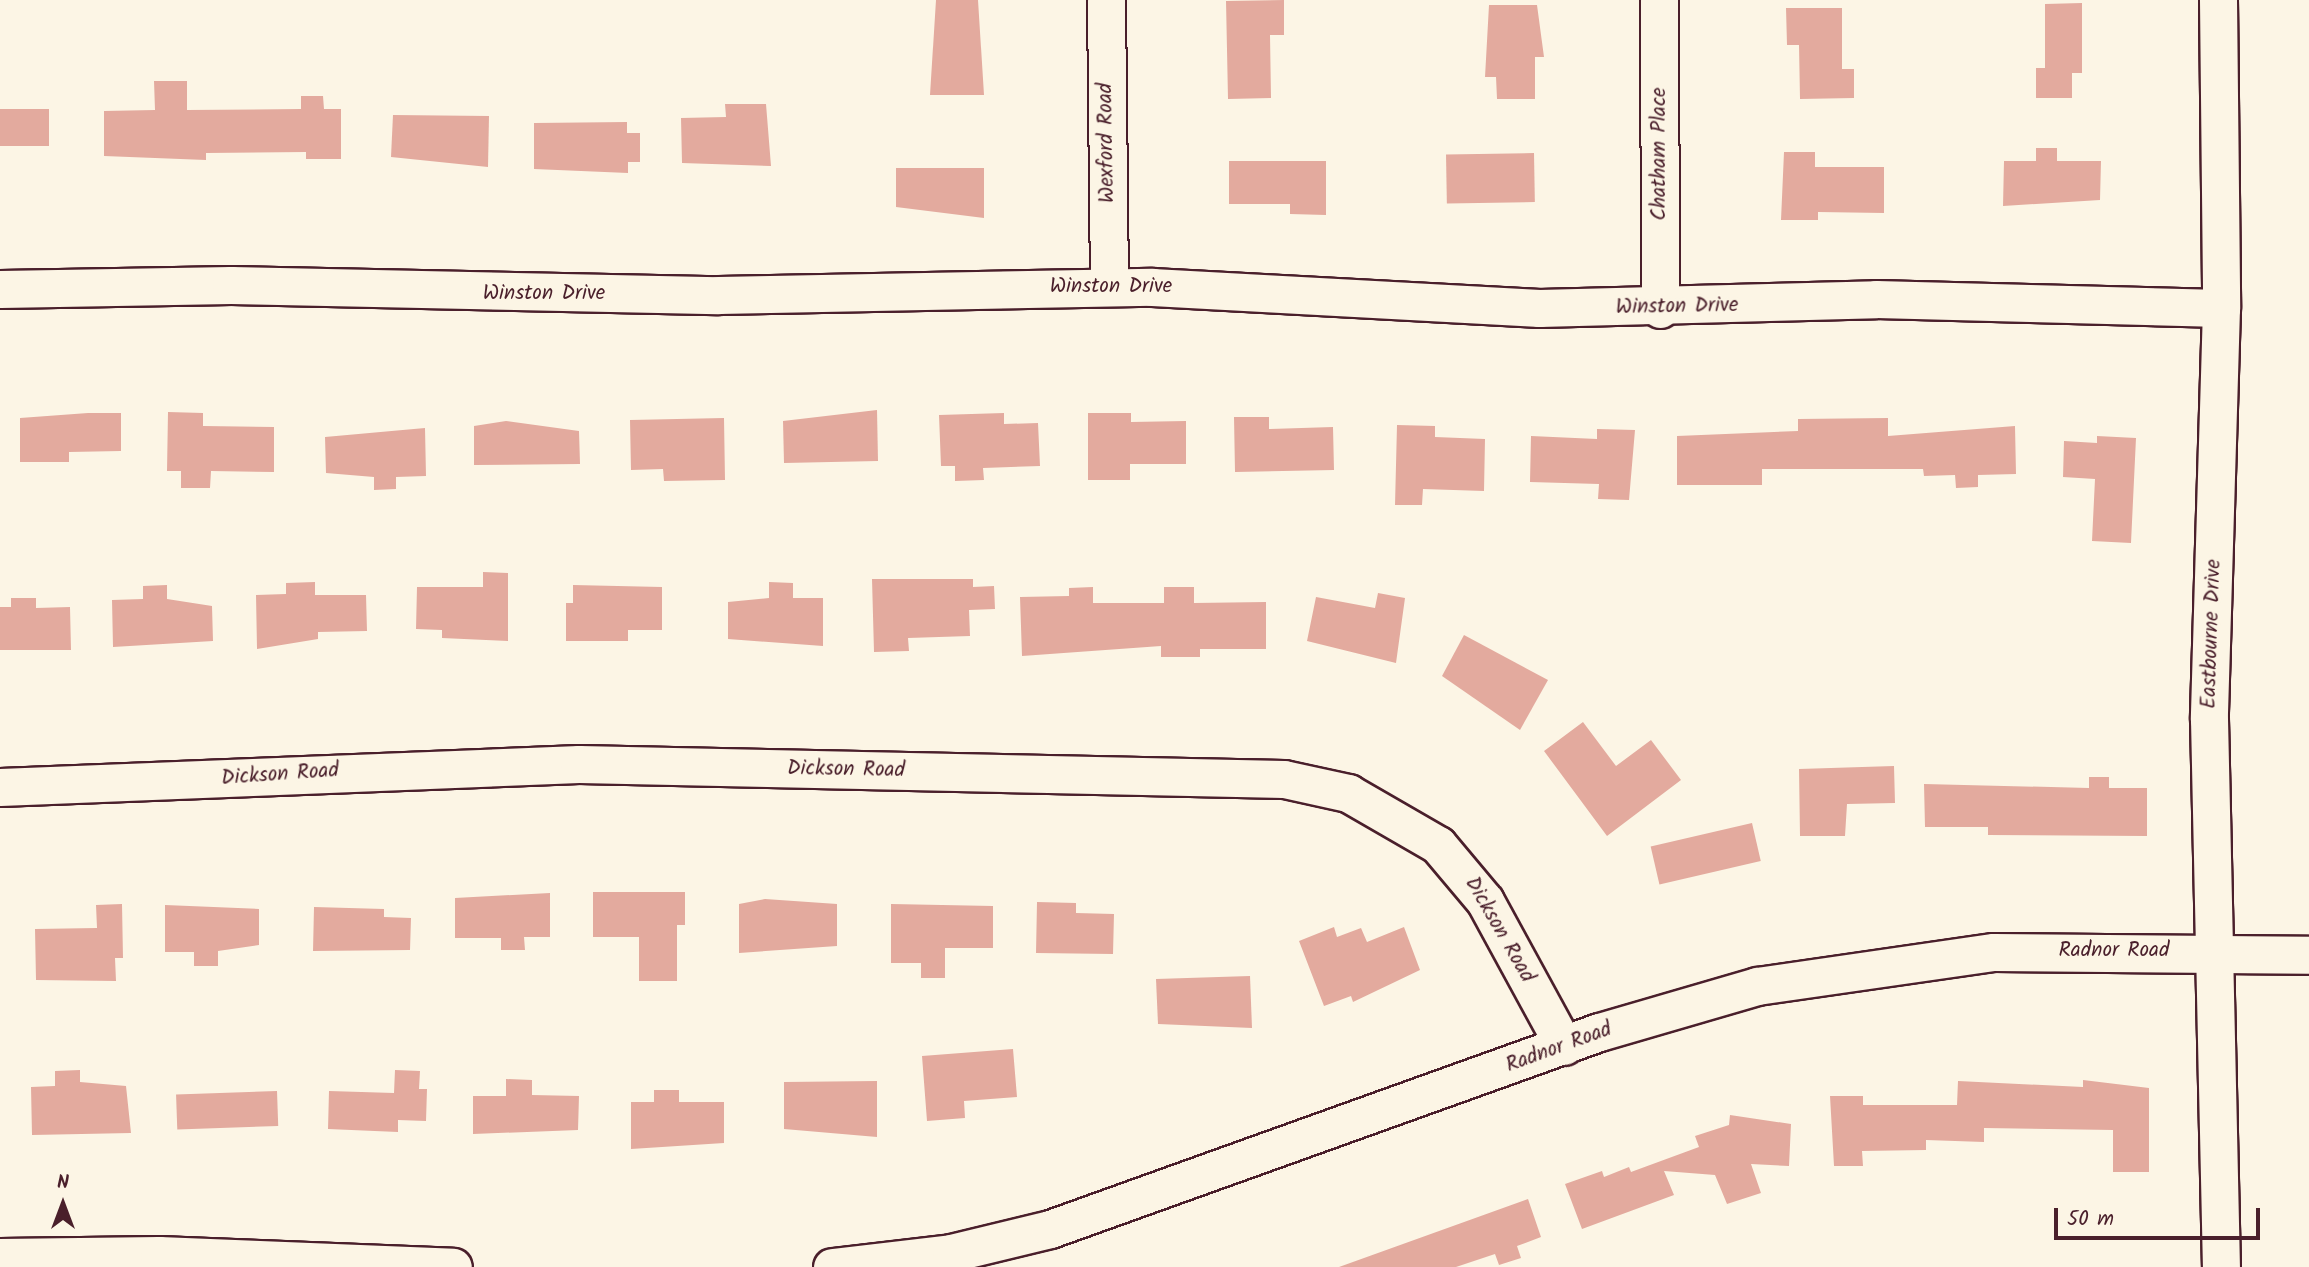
<!DOCTYPE html>
<style>
body{margin:0}
#map{position:relative;width:2309px;height:1267px;overflow:hidden;background:#fcf5e5;font-family:Kalam,sans-serif}
div>[style]{position:absolute}
.building>*{inset:0;background:#e3aa9e;transform-origin:0 0}
.roads{filter:drop-shadow(2px 0 #4a1f2b) drop-shadow(-2px 0 #4a1f2b) drop-shadow(0 2px #4a1f2b) drop-shadow(0 -2px #4a1f2b)}
.minor>*{height:37px;margin:-18.5px;padding:0 18.5px;transform-origin:18.5px;border-radius:18.5px;background:#fcf5e5}
span{translate:-50% -50%;white-space:nowrap;text-align:center;line-height:1.15;-webkit-text-stroke:5px #fcf5e5;paint-order:stroke}
.street-label{font-size:21px;color:#4a1f2b}
.north{position:absolute;left:28px;top:1169px;width:70px;height:70px;-webkit-text-stroke:5px #fcf5e5;paint-order:stroke;rotate:0deg;font-size:19px;font-weight:700;line-height:28px;text-align:center;color:#4a1f2b}
.north::after{content:'';display:block;margin:auto;width:24px;height:32px;background:#4a1f2b;clip-path:polygon(50% 0,100% 100%,50% 72%,0 100%)}
.scale{position:absolute;left:2054px;top:1208px;width:206px;height:32px;box-sizing:border-box;border:4px solid #4a1f2b;border-top:0;padding-left:9px;font-size:21px;line-height:24px;white-space:nowrap;color:#4a1f2b;-webkit-text-stroke:5px #fcf5e5;paint-order:stroke}
</style>
<div id="map">
<div class="building">
<div style="clip-path:polygon(936px 0,978px 0,984px 95px,930px 95px)"></div>
<div style="clip-path:polygon(1284px 0,1284px 35px,1270px 35px,1271px 98px,1228px 99px,1226px 1px)"></div>
<div style="clip-path:polygon(2082px 3px,2082px 73px,2072px 73px,2072px 98px,2036px 98px,2036px 68px,2045px 68px,2045px 4px)"></div>
<div style="clip-path:polygon(1489px 5px,1537px 5px,1544px 57px,1535px 57px,1535px 99px,1497px 99px,1496px 77px,1485px 77px)"></div>
<div style="clip-path:polygon(1786px 8px,1842px 8px,1842px 69px,1854px 69px,1854px 98px,1800px 99px,1799px 45px,1787px 45px)"></div>
<div style="clip-path:polygon(154px 81px,187px 81px,187px 110px,301px 109px,301px 96px,323px 96px,324px 109px,341px 109px,341px 159px,306px 159px,306px 152px,206px 153px,206px 160px,104px 156px,104px 111px,155px 110px)"></div>
<div style="clip-path:polygon(725px 104px,766px 104px,771px 166px,682px 163px,681px 118px,726px 117px)"></div>
<div style="left:0;top:109px;width:49px;height:37px"></div>
<div style="clip-path:polygon(393px 115px,489px 116px,488px 167px,391px 157px)"></div>
<div style="clip-path:polygon(627px 122px,627px 133px,640px 133px,640px 162px,628px 162px,628px 173px,534px 169px,534px 123px)"></div>
<div style="clip-path:polygon(2036px 148px,2057px 148px,2057px 161px,2101px 161px,2100px 200px,2003px 206px,2004px 161px,2036px 161px)"></div>
<div style="clip-path:polygon(1784px 152px,1815px 152px,1815px 167px,1884px 167px,1884px 213px,1818px 212px,1818px 220px,1781px 220px)"></div>
<div style="left:1534px;top:153px;width:49px;height:88px;rotate:89deg"></div>
<div style="clip-path:polygon(1229px 161px,1326px 161px,1326px 215px,1290px 214px,1290px 204px,1229px 204px)"></div>
<div style="clip-path:polygon(896px 168px,984px 168px,984px 218px,896px 207px)"></div>
<div style="clip-path:polygon(877px 410px,878px 461px,784px 463px,783px 421px)"></div>
<div style="clip-path:polygon(168px 412px,203px 413px,203px 426px,274px 427px,274px 472px,211px 471px,210px 488px,181px 488px,181px 471px,167px 471px)"></div>
<div style="clip-path:polygon(88px 413px,121px 413px,121px 451px,69px 452px,69px 462px,20px 462px,20px 418px)"></div>
<div style="clip-path:polygon(1004px 413px,1004px 424px,1038px 423px,1040px 466px,983px 468px,984px 480px,955px 481px,955px 466px,941px 466px,939px 415px)"></div>
<div style="clip-path:polygon(1088px 413px,1131px 413px,1131px 422px,1186px 421px,1186px 464px,1130px 464px,1130px 480px,1088px 480px)"></div>
<div style="clip-path:polygon(1234px 417px,1269px 417px,1269px 429px,1333px 427px,1334px 470px,1235px 472px)"></div>
<div style="clip-path:polygon(724px 418px,725px 480px,664px 481px,663px 469px,631px 470px,630px 420px)"></div>
<div style="clip-path:polygon(1888px 418px,1888px 436px,2015px 426px,2016px 474px,1978px 475px,1978px 487px,1956px 488px,1955px 475px,1924px 476px,1923px 469px,1762px 469px,1762px 485px,1677px 485px,1677px 436px,1798px 431px,1798px 419px)"></div>
<div style="clip-path:polygon(506px 421px,579px 431px,580px 464px,474px 465px,474px 426px)"></div>
<div style="clip-path:polygon(1397px 425px,1435px 426px,1435px 437px,1485px 439px,1484px 491px,1423px 489px,1422px 505px,1395px 505px)"></div>
<div style="clip-path:polygon(425px 428px,426px 476px,396px 477px,396px 489px,374px 490px,374px 477px,326px 473px,325px 437px)"></div>
<div style="clip-path:polygon(1597px 429px,1635px 430px,1629px 500px,1598px 499px,1599px 484px,1530px 482px,1531px 436px,1597px 439px)"></div>
<div style="clip-path:polygon(2097px 436px,2136px 438px,2131px 543px,2092px 541px,2095px 479px,2063px 477px,2064px 441px,2097px 443px)"></div>
<div style="clip-path:polygon(483px 572px,508px 573px,508px 641px,442px 638px,442px 630px,416px 629px,417px 587px,483px 587px)"></div>
<div style="clip-path:polygon(872px 579px,973px 579px,973px 587px,994px 586px,995px 609px,969px 610px,970px 636px,908px 638px,909px 651px,874px 652px)"></div>
<div style="clip-path:polygon(315px 582px,315px 595px,366px 595px,367px 631px,318px 632px,318px 639px,257px 649px,256px 595px,286px 594px,286px 583px)"></div>
<div style="clip-path:polygon(769px 582px,793px 583px,793px 598px,823px 598px,823px 646px,728px 639px,728px 602px,769px 598px)"></div>
<div style="clip-path:polygon(167px 585px,167px 599px,212px 606px,213px 641px,113px 647px,112px 600px,143px 599px,143px 586px)"></div>
<div style="clip-path:polygon(573px 585px,662px 587px,662px 630px,628px 630px,628px 641px,566px 641px,566px 603px,573px 603px)"></div>
<div style="clip-path:polygon(1093px 587px,1093px 603px,1164px 603px,1164px 587px,1194px 587px,1194px 603px,1266px 602px,1266px 649px,1200px 649px,1200px 657px,1161px 657px,1161px 646px,1022px 656px,1020px 597px,1069px 596px,1069px 588px)"></div>
<div style="clip-path:polygon(1378px 593px,1405px 598px,1396px 663px,1307px 641px,1316px 597px,1375px 608px)"></div>
<div style="clip-path:polygon(11px 598px,36px 598px,36px 608px,70px 607px,71px 650px,0 650px,0 607px,11px 607px)"></div>
<div style="clip-path:polygon(1464px 635px,1548px 680px,1520px 730px,1442px 676px)"></div>
<div style="clip-path:polygon(1583px 722px,1616px 766px,1651px 740px,1681px 780px,1607px 836px,1544px 751px)"></div>
<div style="clip-path:polygon(1894px 766px,1895px 803px,1847px 804px,1845px 836px,1800px 836px,1799px 769px)"></div>
<div style="clip-path:polygon(2089px 777px,2109px 777px,2109px 788px,2147px 788px,2147px 836px,1988px 835px,1988px 827px,1925px 827px,1924px 784px,2089px 788px)"></div>
<div style="left:1752px;top:823px;width:39px;height:104px;rotate:77deg"></div>
<div style="clip-path:polygon(593px 892px,685px 892px,685px 925px,677px 925px,677px 981px,639px 981px,639px 937px,593px 937px)"></div>
<div style="clip-path:polygon(550px 893px,550px 937px,524px 937px,525px 950px,501px 950px,501px 938px,455px 938px,455px 898px)"></div>
<div style="clip-path:polygon(765px 899px,837px 904px,837px 946px,739px 953px,739px 904px)"></div>
<div style="clip-path:polygon(1037px 902px,1076px 903px,1076px 913px,1114px 914px,1113px 954px,1036px 953px)"></div>
<div style="clip-path:polygon(122px 904px,123px 958px,115px 958px,116px 981px,36px 980px,35px 929px,97px 928px,96px 905px)"></div>
<div style="clip-path:polygon(891px 904px,993px 906px,993px 948px,945px 948px,945px 978px,921px 978px,921px 963px,891px 963px)"></div>
<div style="clip-path:polygon(165px 905px,259px 909px,259px 945px,218px 951px,218px 966px,194px 966px,194px 952px,165px 952px)"></div>
<div style="clip-path:polygon(314px 907px,384px 909px,384px 917px,411px 918px,410px 950px,313px 951px)"></div>
<div style="clip-path:polygon(1334px 927px,1337px 937px,1361px 928px,1367px 942px,1404px 927px,1420px 970px,1353px 1002px,1351px 996px,1324px 1006px,1299px 941px)"></div>
<div style="clip-path:polygon(1250px 976px,1252px 1028px,1158px 1024px,1156px 979px)"></div>
<div style="clip-path:polygon(1013px 1049px,1017px 1097px,964px 1101px,965px 1118px,927px 1121px,922px 1056px)"></div>
<div style="clip-path:polygon(80px 1070px,80px 1082px,126px 1086px,131px 1133px,32px 1135px,31px 1087px,55px 1086px,55px 1071px)"></div>
<div style="clip-path:polygon(395px 1070px,420px 1071px,419px 1089px,427px 1089px,426px 1121px,398px 1120px,398px 1132px,328px 1129px,329px 1091px,394px 1093px)"></div>
<div style="clip-path:polygon(506px 1079px,532px 1080px,532px 1095px,579px 1096px,578px 1130px,473px 1134px,473px 1096px,506px 1096px)"></div>
<div style="clip-path:polygon(2083px 1080px,2149px 1088px,2149px 1172px,2113px 1172px,2113px 1130px,1984px 1128px,1984px 1142px,1926px 1140px,1926px 1150px,1862px 1151px,1863px 1166px,1834px 1166px,1830px 1096px,1863px 1096px,1863px 1105px,1957px 1105px,1958px 1081px,2083px 1087px)"></div>
<div style="clip-path:polygon(877px 1081px,877px 1137px,784px 1129px,784px 1082px)"></div>
<div style="clip-path:polygon(654px 1090px,679px 1090px,679px 1102px,724px 1102px,724px 1143px,631px 1149px,631px 1102px,654px 1102px)"></div>
<div style="left:277px;top:1091px;width:35px;height:101px;rotate:88deg"></div>
<div style="clip-path:polygon(1730px 1115px,1791px 1124px,1789px 1166px,1751px 1164px,1761px 1193px,1727px 1204px,1715px 1175px,1664px 1171px,1674px 1195px,1582px 1229px,1565px 1184px,1602px 1171px,1604px 1177px,1629px 1167px,1631px 1172px,1699px 1147px,1695px 1136px,1729px 1125px)"></div>
<div style="clip-path:polygon(1528px 1199px,1541px 1237px,1517px 1246px,1521px 1258px,1499px 1265px,1495px 1254px,1456px 1267px,1339px 1267px)"></div>
</div>
<div class="roads">
<div class="minor">
<div style="left:1106px;top:0;width:287px;rotate:89.4deg"></div>
<div style="left:1659px;top:0;width:309px;rotate:89.8deg"></div>
<div style="left:2218px;top:0;width:308px;rotate:89.4deg"></div>
<div style="left:2221px;top:308px;width:411px;rotate:91.7deg"></div>
<div style="left:2209px;top:719px;width:548px;rotate:88.75deg"></div>
<div style="left:0;top:289px;width:231px;rotate:-1deg"></div>
<div style="left:231px;top:285px;width:487px;rotate:1.2deg"></div>
<div style="left:718px;top:295px;width:434px;rotate:-1.1deg"></div>
<div style="left:1152px;top:287px;width:388px;rotate:3.1deg"></div>
<div style="left:1539px;top:308px;width:337px;rotate:-1.5deg"></div>
<div style="left:1876px;top:299px;width:345px;rotate:1.5deg"></div>
<div style="left:0;top:787px;width:579px;rotate:-2.27deg"></div>
<div style="left:579px;top:764px;width:705px;rotate:1.22deg"></div>
<div style="left:1284px;top:779px;width:66px;rotate:12.3deg"></div>
<div style="left:1348px;top:793px;width:104px;rotate:30deg"></div>
<div style="left:1438px;top:845px;width:73px;rotate:50deg"></div>
<div style="left:1485px;top:901px;width:165px;rotate:61.4deg"></div>
<div style="left:0;top:1257px;width:159px;rotate:-0.7deg"></div>
<div style="left:159px;top:1255px;width:294px;rotate:2.3deg"></div>
<div style="left:832px;top:1267px;width:120px;rotate:-6.7deg"></div>
<div style="left:951px;top:1253px;width:102px;rotate:-13.6deg"></div>
<div style="left:1050px;top:1229px;width:583px;rotate:-19.74deg"></div>
<div style="left:1599px;top:1032px;width:165px;rotate:-16.2deg"></div>
<div style="left:1757px;top:986px;width:239px;rotate:-8.2deg"></div>
<div style="left:1994px;top:952px;width:315px;rotate:0.5deg"></div>
</div>
</div>
<div class="street-label">
<span style="left:1107px;top:143px;rotate:-91deg">Wexford Road</span>
<span style="left:1660px;top:154px;rotate:-90deg">Chatham Place</span>
<span style="left:1111px;top:287px">Winston Drive</span>
<span style="left:544px;top:294px">Winston Drive</span>
<span style="left:1677px;top:307px;rotate:-1deg">Winston Drive</span>
<span style="left:2212px;top:634px;rotate:-88deg">Eastbourne Drive</span>
<span style="left:846px;top:770px;rotate:1deg">Dickson Road</span>
<span style="left:280px;top:775px;rotate:-4deg">Dickson Road</span>
<span style="left:1499px;top:930px;rotate:60deg">Dickson Road</span>
<span style="left:2114px;top:951px">Radnor Road</span>
<span style="left:1559px;top:1048px;rotate:-20deg">Radnor Road</span>
</div>
<div class="north">N</div>
<div class="scale">50 m</div>
</div>
